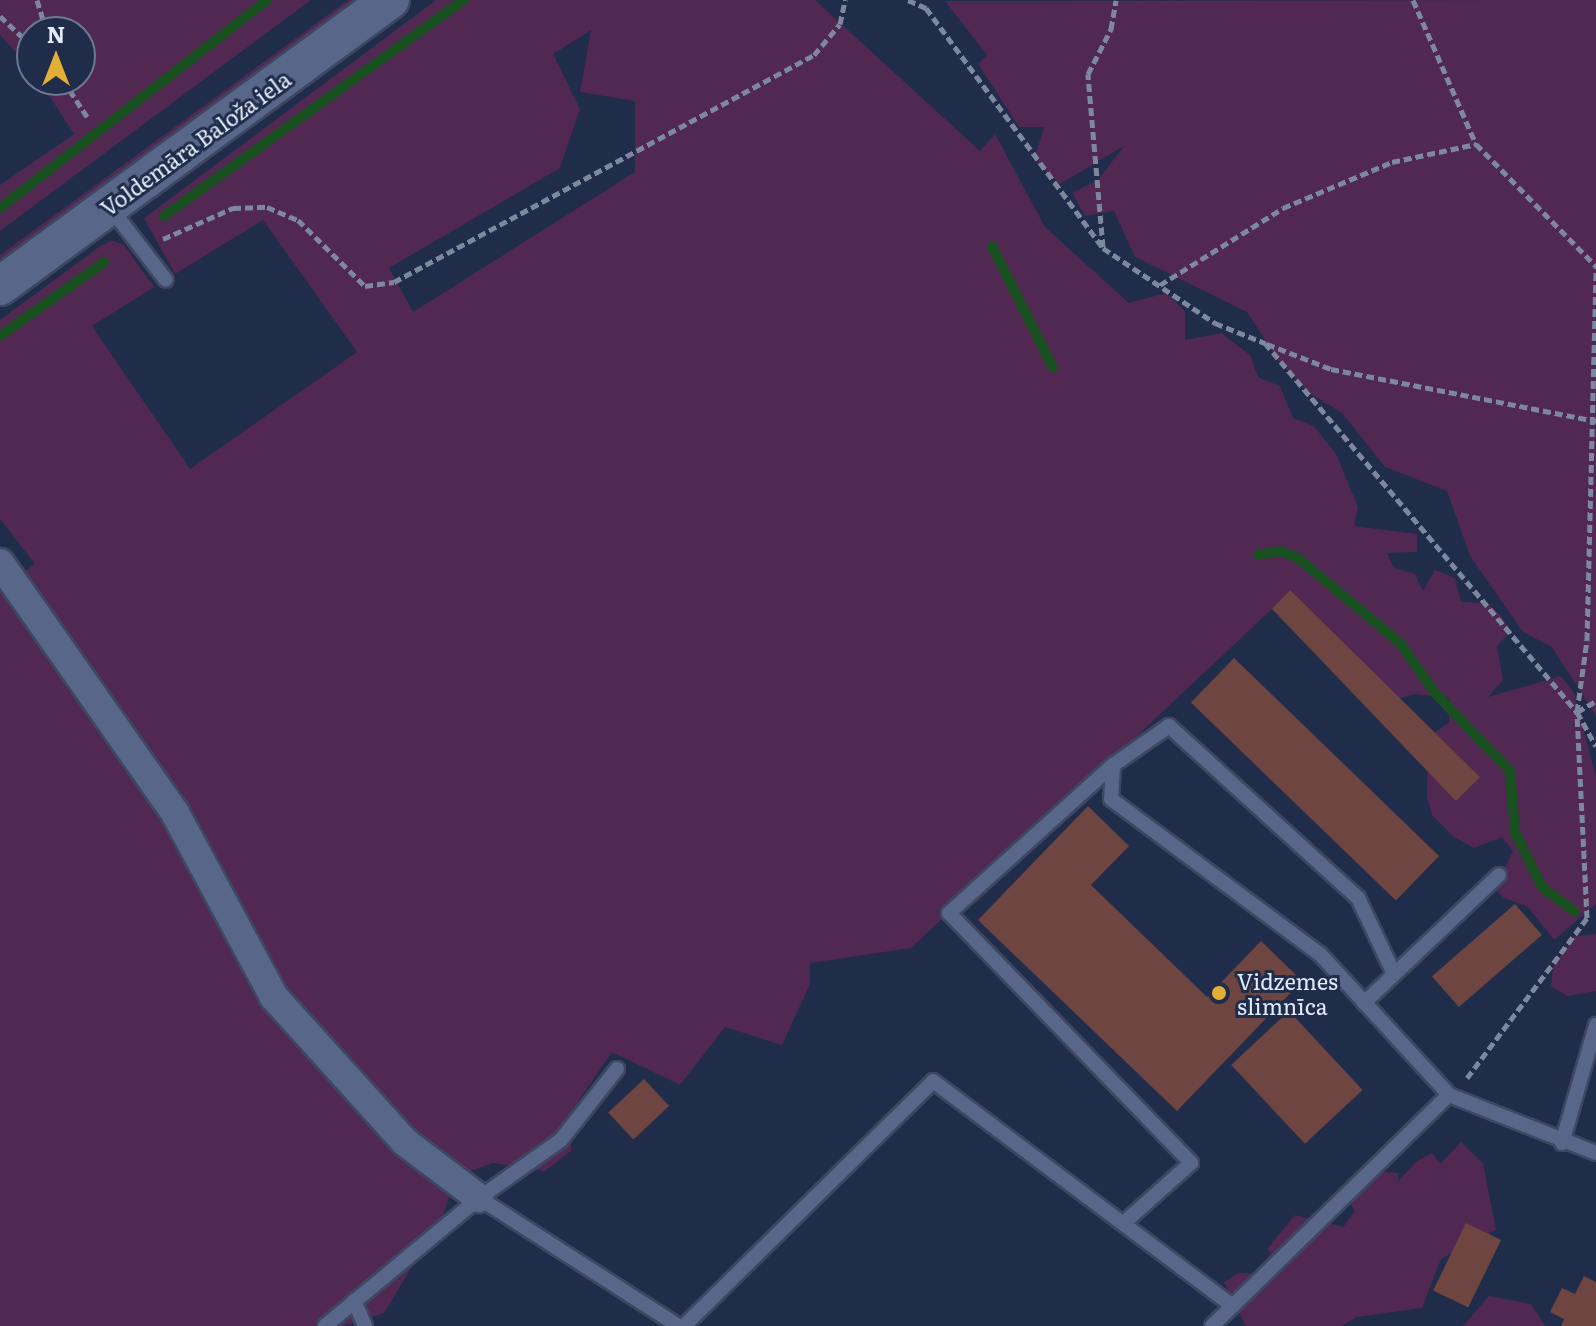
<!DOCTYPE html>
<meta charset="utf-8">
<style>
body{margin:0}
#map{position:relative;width:1596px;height:1326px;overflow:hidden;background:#1f2c4a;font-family:Literata,serif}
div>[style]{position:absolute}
.green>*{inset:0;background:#502852}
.stream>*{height:10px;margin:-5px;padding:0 5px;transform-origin:5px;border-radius:5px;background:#18501f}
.building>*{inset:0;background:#6e4541;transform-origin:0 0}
.path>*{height:5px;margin-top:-2.5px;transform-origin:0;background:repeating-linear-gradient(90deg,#7d889f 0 8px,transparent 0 12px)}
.roads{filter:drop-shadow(2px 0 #3e4761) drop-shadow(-2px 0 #3e4761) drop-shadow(0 2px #3e4761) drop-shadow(0 -2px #3e4761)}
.lane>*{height:14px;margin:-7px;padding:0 7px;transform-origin:7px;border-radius:7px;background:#576689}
.street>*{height:28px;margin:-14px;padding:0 14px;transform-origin:14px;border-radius:14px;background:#576689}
.secondary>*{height:38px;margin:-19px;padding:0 19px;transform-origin:19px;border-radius:19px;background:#576689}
.dots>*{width:22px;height:22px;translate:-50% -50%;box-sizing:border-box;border:4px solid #1f2c4a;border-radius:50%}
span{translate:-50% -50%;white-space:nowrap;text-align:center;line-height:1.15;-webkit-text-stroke:6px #1f2c4a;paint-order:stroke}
.street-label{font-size:22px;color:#e4ecfc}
.poi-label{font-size:22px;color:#e4ecfc}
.left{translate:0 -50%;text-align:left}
.north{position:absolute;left:16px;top:16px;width:80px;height:80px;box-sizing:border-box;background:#1f2c4a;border:2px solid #6e7991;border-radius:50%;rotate:0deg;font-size:22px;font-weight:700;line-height:32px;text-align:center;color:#e4ecfc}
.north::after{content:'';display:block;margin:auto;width:28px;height:36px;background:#e1af34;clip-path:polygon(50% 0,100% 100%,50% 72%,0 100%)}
</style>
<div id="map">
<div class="green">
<div style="clip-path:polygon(0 0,311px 0,0 231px,0 185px,74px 134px,39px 80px,80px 80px,80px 32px,32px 32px,32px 70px,0 35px)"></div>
<div style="clip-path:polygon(348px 0,361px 0,0 267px,0 255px)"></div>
<div style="clip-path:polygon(evenodd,436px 0,815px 0,980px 151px,995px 134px,1045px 227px,1129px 303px,1166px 293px,1185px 311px,1185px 340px,1221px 333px,1250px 355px,1258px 377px,1280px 386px,1293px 418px,1314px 426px,1336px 454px,1358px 507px,1354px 526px,1417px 534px,1417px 552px,1387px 553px,1393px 567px,1415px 574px,1423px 591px,1435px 570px,1455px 578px,1461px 602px,1488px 603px,1501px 616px,1511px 631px,1497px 646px,1503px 680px,1488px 697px,1561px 676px,1574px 693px,1596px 777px,1596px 904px,1554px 940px,1528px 907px,1504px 898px,1494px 889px,1513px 851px,1502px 837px,1474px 848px,1454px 837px,1432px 815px,1427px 797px,1428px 738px,1449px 722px,1449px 698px,1414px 694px,1386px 703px,1272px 609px,911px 948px,810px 963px,810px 984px,782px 1045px,725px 1027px,680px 1085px,612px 1052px,573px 1109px,571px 1151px,545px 1171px,493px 1163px,457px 1176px,443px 1215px,384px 1313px,344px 1326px,0 1326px,0 589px,35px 564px,0 519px,0 320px,99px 247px,112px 240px,124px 245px,154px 287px,92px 326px,190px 469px,357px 352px,263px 220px,175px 274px,144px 218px,436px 0,591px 30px,580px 92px,635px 101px,635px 172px,413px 312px,389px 268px,560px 168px,580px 109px,553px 54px,591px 30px)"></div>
<div style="clip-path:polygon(1596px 0,1596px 716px,1552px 647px,1523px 632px,1470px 556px,1447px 491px,1385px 467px,1342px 413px,1308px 392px,1279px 361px,1247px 312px,1135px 257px,1114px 211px,1085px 216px,1072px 193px,1098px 180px,1124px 146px,1060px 184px,1034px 160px,1044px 127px,1019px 127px,978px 64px,987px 55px,945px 1px)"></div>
<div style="clip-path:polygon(1596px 934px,1596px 991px,1567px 996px,1551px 986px,1553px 967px,1574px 936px)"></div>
<div style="clip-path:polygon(1461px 1142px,1483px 1163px,1496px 1230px,1441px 1259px,1422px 1308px,1357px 1317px,1341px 1326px,1246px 1326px,1224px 1282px,1238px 1273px,1277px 1274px,1268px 1248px,1295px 1215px,1343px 1227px,1355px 1211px,1347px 1198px,1372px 1171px,1398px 1173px,1398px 1181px,1417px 1161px,1432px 1153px,1440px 1164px)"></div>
<div style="clip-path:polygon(1489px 1296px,1531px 1304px,1545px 1326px,1463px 1326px)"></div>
</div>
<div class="stream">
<div style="left:0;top:208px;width:338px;rotate:-37.9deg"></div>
<div style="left:164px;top:216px;width:370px;rotate:-35.8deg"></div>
<div style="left:992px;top:246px;width:136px;rotate:63.4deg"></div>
<div style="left:0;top:336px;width:128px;rotate:-35.4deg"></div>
<div style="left:1258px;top:555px;width:22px;rotate:-10deg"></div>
<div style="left:1280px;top:551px;width:19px;rotate:21deg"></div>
<div style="left:1298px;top:558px;width:133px;rotate:39.8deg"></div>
<div style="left:1400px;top:643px;width:62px;rotate:54.8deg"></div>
<div style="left:1436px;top:694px;width:107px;rotate:46.1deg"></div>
<div style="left:1510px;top:771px;width:61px;rotate:85.3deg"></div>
<div style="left:1515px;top:832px;width:61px;rotate:63.9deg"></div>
<div style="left:1542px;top:887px;width:41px;rotate:37.1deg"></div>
</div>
<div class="building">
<div style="clip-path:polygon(1290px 590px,1480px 777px,1456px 801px,1272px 609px)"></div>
<div style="left:1234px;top:658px;width:285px;height:62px;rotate:44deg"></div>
<div style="clip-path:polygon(1088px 806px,1129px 846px,1091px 885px,1207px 997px,1261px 941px,1302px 981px,1177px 1111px,978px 920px)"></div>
<div style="left:1515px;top:904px;width:41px;height:110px;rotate:49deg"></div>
<div style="left:1289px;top:1011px;width:108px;height:79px;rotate:47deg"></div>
<div style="left:644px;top:1079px;width:37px;height:49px;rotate:47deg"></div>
<div style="left:1466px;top:1223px;width:39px;height:75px;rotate:26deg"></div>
<div style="clip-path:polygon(1584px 1276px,1596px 1282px,1596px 1326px,1561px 1326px,1564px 1319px,1550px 1312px,1562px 1288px,1575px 1294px)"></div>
</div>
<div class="path">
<div style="left:37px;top:0;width:34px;rotate:73deg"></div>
<div style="left:908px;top:0;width:20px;rotate:24deg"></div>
<div style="left:926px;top:8px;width:298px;rotate:53.6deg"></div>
<div style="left:1103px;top:248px;width:135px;rotate:33.8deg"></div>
<div style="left:1215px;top:323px;width:54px;rotate:21.8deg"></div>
<div style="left:1265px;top:343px;width:483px;rotate:49.8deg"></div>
<div style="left:1577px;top:712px;width:39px;rotate:61deg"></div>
<div style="left:1413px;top:0;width:157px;rotate:66.4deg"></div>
<div style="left:1476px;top:144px;width:170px;rotate:45.5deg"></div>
<div style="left:0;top:16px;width:44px;rotate:43.2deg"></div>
<div style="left:63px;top:80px;width:45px;rotate:56.7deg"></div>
<div style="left:163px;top:239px;width:77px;rotate:-23.9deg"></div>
<div style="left:233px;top:208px;width:34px;rotate:-2deg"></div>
<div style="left:267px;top:207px;width:34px;rotate:23deg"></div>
<div style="left:298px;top:220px;width:94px;rotate:44.6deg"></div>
<div style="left:365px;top:286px;width:29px;rotate:-8deg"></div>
<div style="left:394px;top:282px;width:477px;rotate:-28.4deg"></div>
<div style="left:814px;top:55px;width:40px;rotate:-50deg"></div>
<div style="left:840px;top:24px;width:25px;rotate:-78deg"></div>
<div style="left:1103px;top:247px;width:174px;rotate:-95deg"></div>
<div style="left:1088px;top:74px;width:51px;rotate:-62.9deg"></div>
<div style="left:1111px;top:29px;width:29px;rotate:-80deg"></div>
<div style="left:1160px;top:285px;width:145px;rotate:-32deg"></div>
<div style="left:1283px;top:208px;width:118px;rotate:-22.9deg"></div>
<div style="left:1392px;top:162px;width:86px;rotate:-12.1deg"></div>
<div style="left:1267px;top:344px;width:69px;rotate:21.3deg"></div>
<div style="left:1331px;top:369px;width:270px;rotate:11.1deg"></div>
<div style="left:1577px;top:712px;width:22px;rotate:-30deg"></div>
<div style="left:1467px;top:1078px;width:200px;rotate:-53.1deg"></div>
<div style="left:1587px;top:918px;width:206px;rotate:-92.8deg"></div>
<div style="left:1577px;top:712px;width:73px;rotate:-82.1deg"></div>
<div style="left:1587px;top:640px;width:376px;rotate:-88.6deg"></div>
</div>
<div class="roads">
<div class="lane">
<div style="left:109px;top:206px;width:93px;rotate:52.4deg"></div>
<div style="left:1113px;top:765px;width:221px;rotate:137.9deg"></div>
<div style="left:949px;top:913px;width:348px;rotate:45.9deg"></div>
<div style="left:1191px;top:1163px;width:86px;rotate:138.3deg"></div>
<div style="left:1394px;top:974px;width:84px;rotate:-115.3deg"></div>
<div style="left:1358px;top:898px;width:256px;rotate:-137.7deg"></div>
<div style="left:1169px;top:726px;width:68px;rotate:145.1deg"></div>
<div style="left:1113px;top:765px;width:34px;rotate:93deg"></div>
<div style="left:1111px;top:799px;width:260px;rotate:36.6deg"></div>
<div style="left:1320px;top:954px;width:191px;rotate:47.5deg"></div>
<div style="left:1364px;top:1003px;width:186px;rotate:-43.5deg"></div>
<div style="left:617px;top:1069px;width:90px;rotate:128.3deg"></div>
<div style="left:561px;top:1140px;width:100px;rotate:144.7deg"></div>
<div style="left:479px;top:1198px;width:237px;rotate:32.7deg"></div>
<div style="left:1562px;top:1143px;width:123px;rotate:-73.9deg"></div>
<div style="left:354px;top:1301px;width:27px;rotate:66deg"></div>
<div style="left:325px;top:1326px;width:200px;rotate:-39.7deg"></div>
<div style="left:684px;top:1326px;width:349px;rotate:-44.5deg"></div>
<div style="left:933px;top:1081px;width:375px;rotate:36.9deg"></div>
<div style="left:1212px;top:1326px;width:331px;rotate:-44.3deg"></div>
<div style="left:1449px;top:1095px;width:158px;rotate:21.5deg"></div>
</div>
<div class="street">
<div style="left:0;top:563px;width:305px;rotate:55deg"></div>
<div style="left:175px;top:813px;width:209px;rotate:61.7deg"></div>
<div style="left:274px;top:997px;width:195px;rotate:47.9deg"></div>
<div style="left:405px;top:1142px;width:93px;rotate:37.1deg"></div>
</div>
<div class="secondary">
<div style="left:0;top:286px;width:484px;rotate:-36.3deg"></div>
</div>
</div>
<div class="dots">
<div style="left:1219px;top:993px;background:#e1af34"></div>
</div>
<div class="street-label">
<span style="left:195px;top:143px;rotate:-36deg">Voldemāra Baloža iela</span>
</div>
<div class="poi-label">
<span class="left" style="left:1237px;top:993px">Vidzemes<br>slimnīca</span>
</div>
<div class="north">N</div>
</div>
